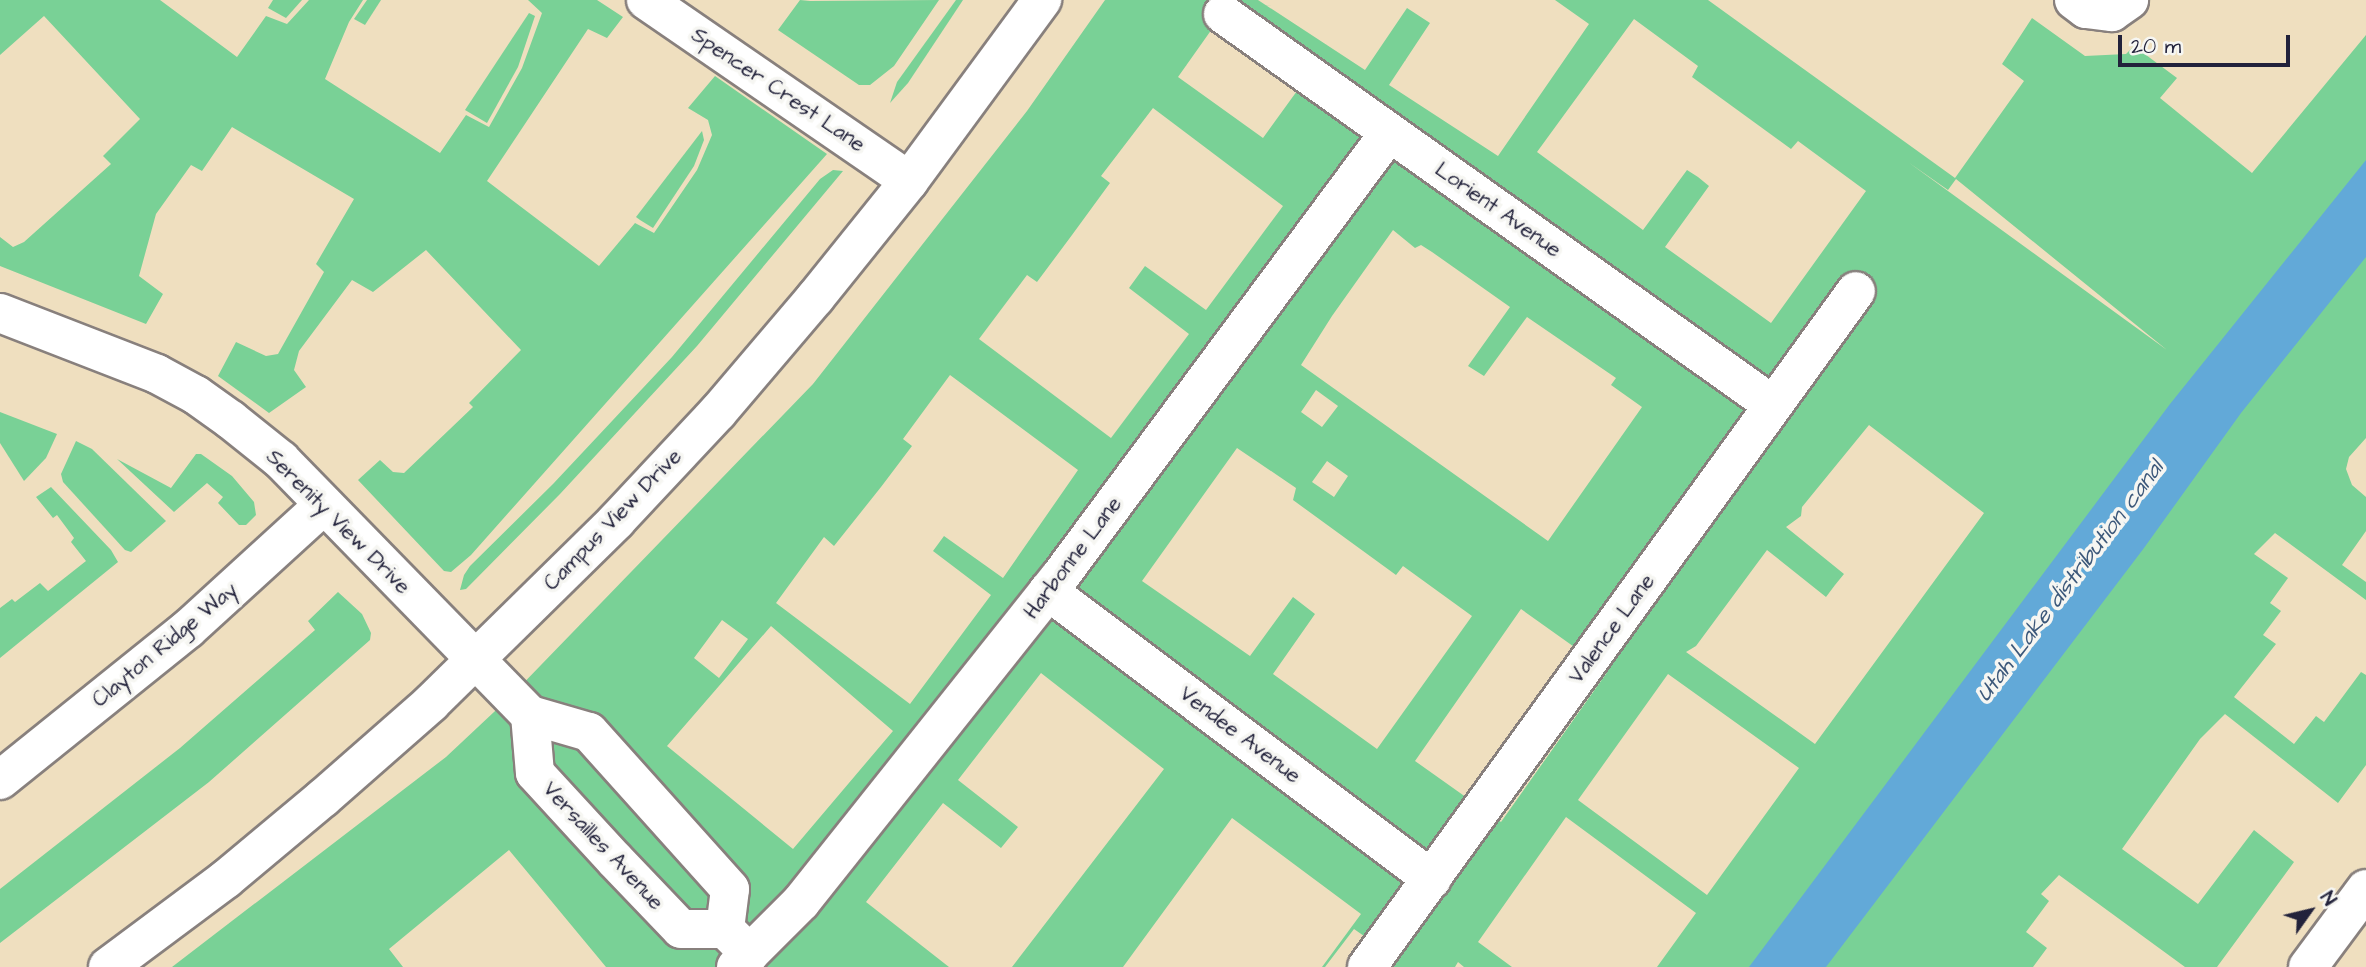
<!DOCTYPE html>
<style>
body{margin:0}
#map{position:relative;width:2366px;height:967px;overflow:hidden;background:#efdfbf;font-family:"Architects Daughter",sans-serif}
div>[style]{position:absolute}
.green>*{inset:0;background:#79d196}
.water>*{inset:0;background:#62a9d8}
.roads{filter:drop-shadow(2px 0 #88807d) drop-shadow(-2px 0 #88807d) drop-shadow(0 2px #88807d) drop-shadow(0 -2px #88807d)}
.minor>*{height:38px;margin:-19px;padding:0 19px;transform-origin:19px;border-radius:19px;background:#fff}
span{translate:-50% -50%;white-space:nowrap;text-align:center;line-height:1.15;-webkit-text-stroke:7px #f6f6f2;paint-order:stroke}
.street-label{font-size:21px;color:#22223b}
.water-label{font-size:23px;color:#3c587a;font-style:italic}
.north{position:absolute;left:2275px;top:876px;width:70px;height:70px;-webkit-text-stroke:5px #f6f6f2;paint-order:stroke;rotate:56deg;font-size:19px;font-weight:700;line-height:28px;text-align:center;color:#22223b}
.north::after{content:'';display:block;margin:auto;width:24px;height:32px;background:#22223b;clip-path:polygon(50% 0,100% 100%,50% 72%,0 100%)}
.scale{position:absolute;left:2118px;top:35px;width:172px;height:32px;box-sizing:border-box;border:4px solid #22223b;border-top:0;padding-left:9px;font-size:21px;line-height:24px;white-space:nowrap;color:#22223b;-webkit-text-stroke:5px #f6f6f2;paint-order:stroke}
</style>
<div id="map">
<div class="green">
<div style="clip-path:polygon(0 0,160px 0,237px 57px,266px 16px,287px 24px,309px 0,363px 0,349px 22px,325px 79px,440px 153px,466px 115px,489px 127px,522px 68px,542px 13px,528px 0,597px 0,623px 17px,607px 38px,588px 29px,487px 181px,599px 266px,635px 223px,654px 233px,697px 170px,712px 135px,708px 120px,688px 108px,715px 76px,827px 154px,471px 555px,451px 572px,444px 571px,358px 480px,380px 460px,393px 472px,404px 473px,473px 407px,469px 403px,521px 350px,426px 250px,373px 292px,352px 280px,299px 351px,294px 370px,306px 387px,269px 413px,218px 376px,236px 342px,266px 356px,278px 354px,324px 272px,316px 264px,354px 199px,232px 127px,202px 171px,191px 165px,156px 214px,139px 276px,163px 294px,146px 324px,0 266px,0 237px,13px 247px,24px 242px,111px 164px,103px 156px,140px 119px,44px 16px,0 55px)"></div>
<div style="clip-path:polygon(273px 0,302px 0,286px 18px,268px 8px)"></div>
<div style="clip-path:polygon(367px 0,381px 0,365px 25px,354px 19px)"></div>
<div style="clip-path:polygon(800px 0,810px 1px,939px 0,894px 66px,870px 85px,859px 85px,778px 30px)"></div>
<div style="clip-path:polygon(956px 0,963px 0,908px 83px,890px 103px,897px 82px)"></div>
<div style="clip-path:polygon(evenodd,1105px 0,1258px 0,1365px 70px,1407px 8px,1430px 23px,1389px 85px,1498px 156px,1589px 24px,1555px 0,1708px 0,1955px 178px,2024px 81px,2002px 64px,2032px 18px,2085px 56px,2126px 54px,2134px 46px,2177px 78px,2160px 98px,2252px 173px,2366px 35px,2366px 438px,2349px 457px,2346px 469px,2352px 485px,2366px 497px,2366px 531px,2342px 565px,2366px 582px,2366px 600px,2275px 533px,2254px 554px,2288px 578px,2270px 603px,2281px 611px,2263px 635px,2276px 644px,2234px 697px,2294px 744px,2316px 716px,2324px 722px,2361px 672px,2366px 675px,2366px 765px,2338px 803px,2225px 714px,2200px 739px,2122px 849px,2198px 904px,2254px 830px,2294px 862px,2217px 967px,2185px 967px,2059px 875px,2041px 894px,2049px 901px,2026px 932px,2047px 948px,2033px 967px,1657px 967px,1696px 913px,1566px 817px,1478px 942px,1512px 967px,1464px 967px,1458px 962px,1455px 967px,1367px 967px,1381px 948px,1354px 929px,1325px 967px,1322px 967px,1361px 914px,1232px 818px,1123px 967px,1012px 967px,1164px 769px,1041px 673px,958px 780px,1018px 827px,1001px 848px,943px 803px,866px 902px,949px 967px,606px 967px,509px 850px,389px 949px,403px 967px,172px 967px,446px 757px,511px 696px,813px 384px,1027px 111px,1105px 0,1224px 12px,1310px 73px,1263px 138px,1178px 77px,1224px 12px,1105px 0,1634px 19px,1698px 66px,1692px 77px,1791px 149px,1798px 141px,1866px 191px,1771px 323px,1665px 247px,1709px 186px,1698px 177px,1687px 170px,1643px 230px,1537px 152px,1634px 19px,1105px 0,1153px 108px,1283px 206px,1206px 310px,1145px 266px,1129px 288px,1189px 334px,1111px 438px,979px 339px,1027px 275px,1037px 282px,1072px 235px,1110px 183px,1101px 176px,1153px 108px,1105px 0,1908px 162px,1948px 190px,1956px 179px,2167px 350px,1908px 162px,1105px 0,1393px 230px,1415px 248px,1421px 245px,1432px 252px,1510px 307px,1468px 366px,1484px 376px,1527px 317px,1616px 378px,1611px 385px,1642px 407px,1548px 541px,1301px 365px,1332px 316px,1393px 230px,1105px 0,950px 375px,1078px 470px,1003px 578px,944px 536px,933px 551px,991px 595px,910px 704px,776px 603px,824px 537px,834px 546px,881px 487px,912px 446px,903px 439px,950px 375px,1105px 0,1316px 390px,1338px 406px,1322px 427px,1301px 412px,1316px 390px,1105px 0,1869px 425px,1984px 513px,1815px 744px,1686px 652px,1696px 646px,1767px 550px,1826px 597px,1835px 585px,1844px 574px,1786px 527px,1801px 516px,1802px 507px,1869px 425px,1105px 0,1237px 448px,1296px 488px,1293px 500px,1396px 575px,1403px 566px,1472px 616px,1377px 749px,1273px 674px,1315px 614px,1293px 597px,1250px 656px,1142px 581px,1237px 448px,1105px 0,1327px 461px,1348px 476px,1334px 497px,1312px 482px,1327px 461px,1105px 0,1521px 609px,1608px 671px,1501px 822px,1415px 761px,1521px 609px,1105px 0,722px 620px,748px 639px,719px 678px,694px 658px,722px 620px,1105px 0,771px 626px,893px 731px,793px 849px,667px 746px,771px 626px,1105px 0,1668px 674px,1799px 768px,1707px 895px,1578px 800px,1668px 674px)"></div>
<div style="clip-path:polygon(529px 13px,535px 16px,518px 67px,487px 123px,465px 110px)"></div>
<div style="clip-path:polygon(702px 131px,704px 140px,694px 166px,653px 228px,640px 220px,636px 217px)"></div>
<div style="clip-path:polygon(833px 170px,843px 171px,697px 346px,560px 494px,466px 589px,460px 590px,464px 575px,470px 566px,553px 484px,672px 357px,820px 179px)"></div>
<div style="clip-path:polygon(0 412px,57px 434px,46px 458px,24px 481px,0 443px)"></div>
<div style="clip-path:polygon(76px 441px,92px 449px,166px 521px,131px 552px,125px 550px,63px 482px,61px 474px)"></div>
<div style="clip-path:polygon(196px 454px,201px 454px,232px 476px,254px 502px,256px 515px,246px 525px,239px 525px,218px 503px,223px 497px,207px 483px,174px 512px,117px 459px,171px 488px)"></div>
<div style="clip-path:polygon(51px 487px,111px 550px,118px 562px,0 658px,0 608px,12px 599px,15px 602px,40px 583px,48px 591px,86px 561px,71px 542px,74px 538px,57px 515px,53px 518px,36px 497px)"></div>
<div style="clip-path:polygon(338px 592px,362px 614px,371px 633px,370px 640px,209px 782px,0 943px,0 889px,180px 748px,289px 653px,315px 630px,308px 621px)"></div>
</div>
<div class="water">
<div style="clip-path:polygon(2366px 160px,2366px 257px,2241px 413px,2144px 548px,1826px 967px,1749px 967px,2170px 404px)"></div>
</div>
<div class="roads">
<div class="minor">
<div style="left:646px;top:0;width:319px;rotate:34.5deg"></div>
<div style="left:2074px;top:0;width:15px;rotate:37deg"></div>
<div style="left:2086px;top:9px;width:26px;rotate:7deg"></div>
<div style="left:2112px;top:12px;width:21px;rotate:-35deg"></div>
<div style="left:1223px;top:14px;width:675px;rotate:35.41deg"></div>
<div style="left:0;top:313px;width:168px;rotate:21.2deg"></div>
<div style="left:157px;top:374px;width:44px;rotate:28.3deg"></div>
<div style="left:196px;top:395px;width:43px;rotate:35.5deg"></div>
<div style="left:231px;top:420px;width:64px;rotate:38.7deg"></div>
<div style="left:281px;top:460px;width:356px;rotate:45.7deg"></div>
<div style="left:1048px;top:591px;width:480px;rotate:36.9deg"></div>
<div style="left:0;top:780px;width:241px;rotate:-38.8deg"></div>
<div style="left:188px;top:629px;width:184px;rotate:-42.4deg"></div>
<div style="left:725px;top:929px;width:40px;rotate:-82.9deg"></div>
<div style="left:730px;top:889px;width:211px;rotate:-131.9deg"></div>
<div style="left:589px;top:732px;width:61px;rotate:-163.9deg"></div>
<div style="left:530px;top:715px;width:58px;rotate:85.1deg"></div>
<div style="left:535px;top:773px;width:118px;rotate:47.4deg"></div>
<div style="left:615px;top:860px;width:95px;rotate:46.3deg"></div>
<div style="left:681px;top:929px;width:44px"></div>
<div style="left:725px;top:929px;width:35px;rotate:45deg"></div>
<div style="left:108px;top:967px;width:147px;rotate:-36.7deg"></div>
<div style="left:226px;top:879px;width:126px;rotate:-39.9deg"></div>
<div style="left:323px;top:798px;width:144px;rotate:-41.3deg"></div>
<div style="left:431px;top:703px;width:260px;rotate:-44.5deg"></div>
<div style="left:616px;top:521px;width:149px;rotate:-46.9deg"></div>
<div style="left:718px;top:412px;width:150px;rotate:-49.6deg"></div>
<div style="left:815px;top:298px;width:150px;rotate:-51.2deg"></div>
<div style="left:909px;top:181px;width:225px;rotate:-53.7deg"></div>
<div style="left:736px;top:967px;width:92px;rotate:-45deg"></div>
<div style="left:801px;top:902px;width:414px;rotate:-51.5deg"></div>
<div style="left:1059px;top:578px;width:554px;rotate:-53.44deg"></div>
<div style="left:1367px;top:967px;width:834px;rotate:-54.12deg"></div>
<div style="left:2308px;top:967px;width:97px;rotate:-53.4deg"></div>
</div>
</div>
<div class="street-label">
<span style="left:778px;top:90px;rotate:34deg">Spencer Crest Lane</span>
<span style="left:1498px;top:210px;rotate:35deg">Lorient Avenue</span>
<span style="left:613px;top:520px;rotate:-46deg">Campus View Drive</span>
<span style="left:338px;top:522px;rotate:45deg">Serenity View Drive</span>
<span style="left:1073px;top:558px;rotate:-53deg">Harbonne Lane</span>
<span style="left:1612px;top:629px;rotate:-54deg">Valence Lane</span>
<span style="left:165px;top:645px;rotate:-40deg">Clayton Ridge Way</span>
<span style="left:1240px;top:735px;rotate:37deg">Vendee Avenue</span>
<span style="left:603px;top:846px;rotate:47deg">Versailles Avenue</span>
</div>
<div class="water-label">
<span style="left:2070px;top:581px;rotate:-53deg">Utah Lake distribution canal</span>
</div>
<div class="north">N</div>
<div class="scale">20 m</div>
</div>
